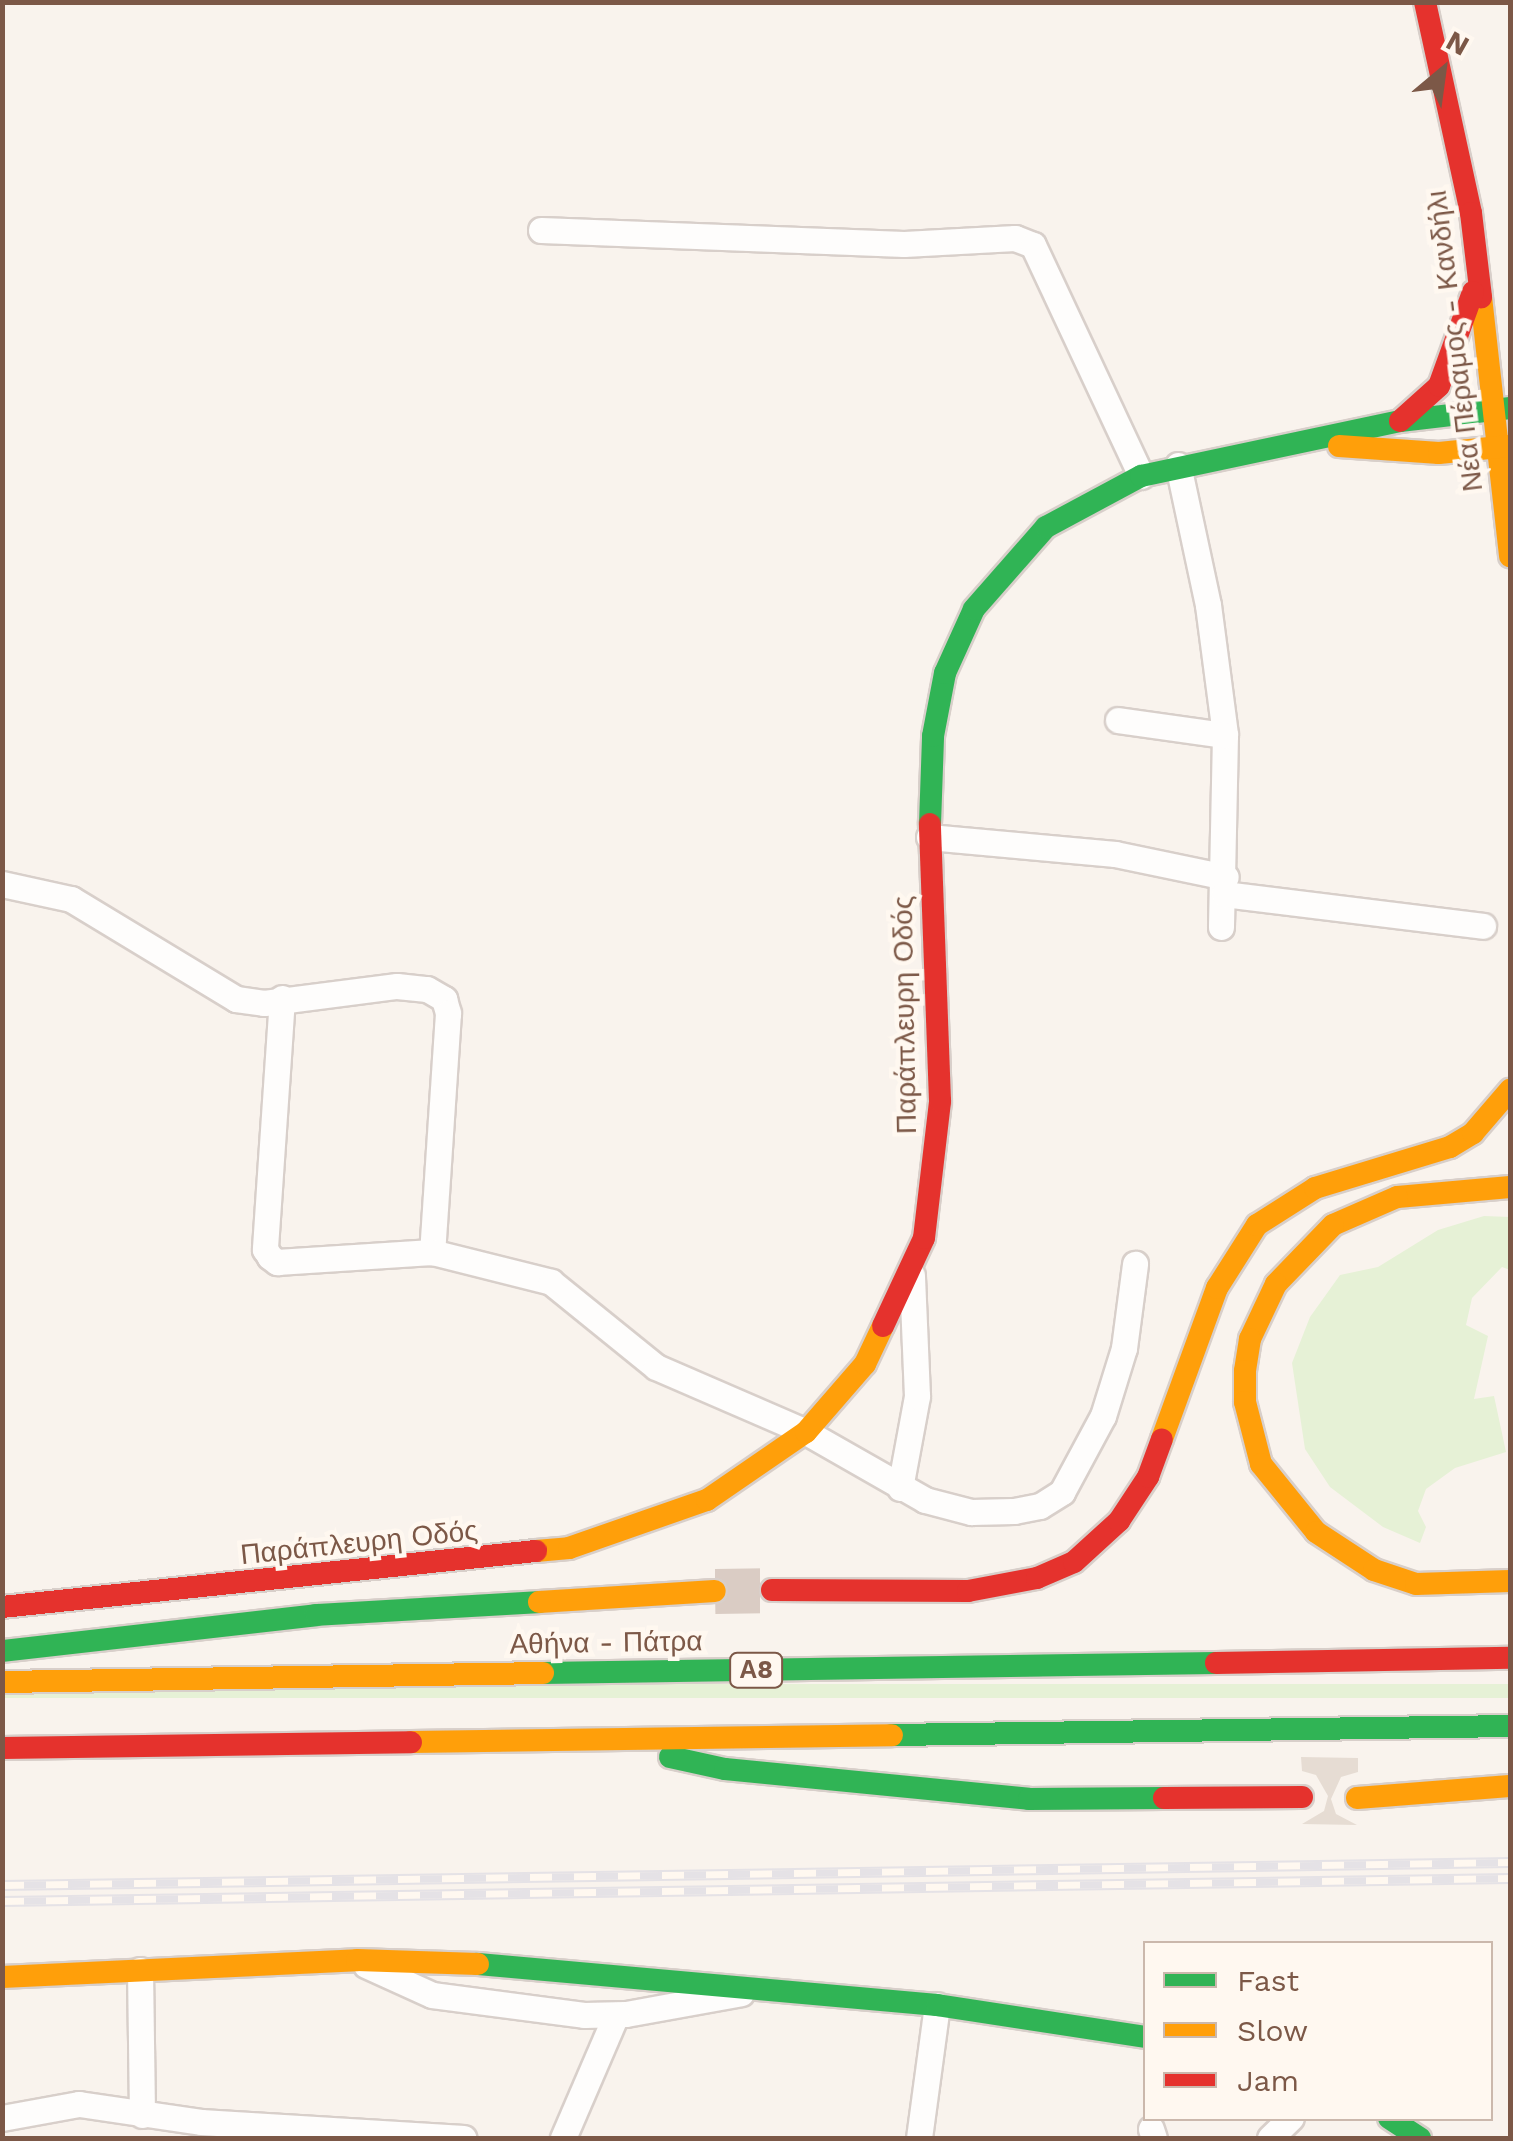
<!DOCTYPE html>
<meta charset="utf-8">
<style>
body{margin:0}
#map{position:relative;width:1513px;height:2141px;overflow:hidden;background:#f9f3ed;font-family:"Work Sans",sans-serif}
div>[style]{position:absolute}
.green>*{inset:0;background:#e6f1d6;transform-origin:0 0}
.building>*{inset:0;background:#e6dcd3}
.highway-tunnel>*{height:45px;margin-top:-22.5px;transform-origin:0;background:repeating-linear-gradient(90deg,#daccc4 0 45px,transparent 0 67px)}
.roads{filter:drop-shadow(2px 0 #d8cfca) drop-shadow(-2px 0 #d8cfca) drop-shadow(0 2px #d8cfca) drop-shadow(0 -2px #d8cfca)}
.street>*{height:25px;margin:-12.5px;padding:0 12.5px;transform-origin:12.5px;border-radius:12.5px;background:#fefdfc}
.fast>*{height:22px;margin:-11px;padding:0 11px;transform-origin:11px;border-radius:11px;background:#30b455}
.slow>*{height:22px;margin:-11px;padding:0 11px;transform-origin:11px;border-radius:11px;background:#ff9f0a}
.jam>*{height:22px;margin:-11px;padding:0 11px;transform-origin:11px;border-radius:11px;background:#e5322d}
.rail>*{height:11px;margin-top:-5.5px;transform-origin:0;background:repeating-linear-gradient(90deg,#fff8f0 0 22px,#e5e2e6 0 44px);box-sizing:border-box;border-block:2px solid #e5e2e6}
span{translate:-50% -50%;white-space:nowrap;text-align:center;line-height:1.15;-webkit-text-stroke:9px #fff8f0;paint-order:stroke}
.shield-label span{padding:2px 8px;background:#fff8f0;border:2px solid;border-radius:8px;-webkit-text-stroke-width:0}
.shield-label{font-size:25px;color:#7c5847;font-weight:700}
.street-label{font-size:28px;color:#7c5847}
.frame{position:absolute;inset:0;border:5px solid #7c5847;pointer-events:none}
.legend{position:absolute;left:1143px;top:1941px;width:350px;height:180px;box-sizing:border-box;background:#fff8f0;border:2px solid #cbb8ac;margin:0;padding:12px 18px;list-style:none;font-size:30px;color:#7c5847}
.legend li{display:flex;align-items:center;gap:20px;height:50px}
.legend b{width:50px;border:2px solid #cbb8ac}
.north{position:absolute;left:1393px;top:20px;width:100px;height:100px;-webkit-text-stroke:8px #fff8f0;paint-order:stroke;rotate:29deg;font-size:28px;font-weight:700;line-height:40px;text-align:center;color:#7c5847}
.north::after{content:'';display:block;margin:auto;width:35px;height:45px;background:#7c5847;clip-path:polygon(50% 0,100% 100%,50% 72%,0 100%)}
</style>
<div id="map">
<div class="green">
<div style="clip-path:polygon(1484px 1216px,1510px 1217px,1510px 1270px,1502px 1267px,1472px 1298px,1466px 1325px,1488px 1336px,1474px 1399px,1494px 1396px,1506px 1452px,1455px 1468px,1426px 1489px,1418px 1511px,1426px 1527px,1420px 1543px,1383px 1527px,1330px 1487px,1305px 1449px,1292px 1363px,1310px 1317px,1340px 1275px,1378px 1267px,1438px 1230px)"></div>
<div style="left:1510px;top:1684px;width:14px;height:1507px;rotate:90deg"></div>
</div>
<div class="building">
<div style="clip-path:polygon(1301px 1757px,1358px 1758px,1358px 1772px,1341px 1777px,1331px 1799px,1336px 1814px,1357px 1825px,1302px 1824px,1324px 1811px,1328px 1796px,1316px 1775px,1302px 1771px)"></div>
</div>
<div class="highway-tunnel">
<div style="left:715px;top:1591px;width:57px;rotate:-1deg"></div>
</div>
<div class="roads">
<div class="street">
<div style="left:541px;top:230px;width:363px;rotate:2.2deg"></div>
<div style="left:904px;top:244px;width:111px;rotate:-3.1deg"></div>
<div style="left:1015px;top:238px;width:19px;rotate:21deg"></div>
<div style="left:1033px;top:245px;width:255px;rotate:64.9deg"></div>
<div style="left:1178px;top:465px;width:143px;rotate:77.9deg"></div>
<div style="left:1208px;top:605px;width:131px;rotate:82.5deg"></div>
<div style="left:1225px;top:735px;width:192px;rotate:91.2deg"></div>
<div style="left:1118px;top:720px;width:108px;rotate:8deg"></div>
<div style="left:929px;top:837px;width:187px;rotate:5.2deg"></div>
<div style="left:1115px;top:854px;width:113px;rotate:11.7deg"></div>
<div style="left:2px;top:884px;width:71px;rotate:12.3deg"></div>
<div style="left:71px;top:899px;width:193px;rotate:31.2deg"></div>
<div style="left:236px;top:999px;width:28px;rotate:8deg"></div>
<div style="left:264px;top:1003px;width:134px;rotate:-7.3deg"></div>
<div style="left:397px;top:986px;width:30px;rotate:6deg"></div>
<div style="left:427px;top:989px;width:20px;rotate:30deg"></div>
<div style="left:444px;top:999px;width:15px;rotate:74deg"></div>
<div style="left:448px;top:1013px;width:240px;rotate:93.8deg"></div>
<div style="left:1224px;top:894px;width:261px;rotate:7deg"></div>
<div style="left:282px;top:998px;width:252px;rotate:93.9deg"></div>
<div style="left:265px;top:1249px;width:9px;rotate:58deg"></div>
<div style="left:270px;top:1257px;width:9px;rotate:36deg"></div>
<div style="left:277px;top:1262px;width:155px;rotate:-3.7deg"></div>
<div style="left:432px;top:1252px;width:123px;rotate:14.1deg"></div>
<div style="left:551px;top:1282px;width:135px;rotate:39deg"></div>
<div style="left:656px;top:1367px;width:163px;rotate:23.4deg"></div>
<div style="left:806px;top:1432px;width:137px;rotate:29.7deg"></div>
<div style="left:925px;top:1500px;width:48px;rotate:14.6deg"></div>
<div style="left:971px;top:1512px;width:43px;rotate:-1.3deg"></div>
<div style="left:1014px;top:1511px;width:26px;rotate:-11deg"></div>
<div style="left:1040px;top:1506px;width:26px;rotate:-32deg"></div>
<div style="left:1062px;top:1492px;width:86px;rotate:-61.7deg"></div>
<div style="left:1103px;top:1416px;width:71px;rotate:-72.8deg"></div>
<div style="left:1124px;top:1348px;width:85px;rotate:-82.5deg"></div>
<div style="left:900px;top:1488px;width:94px;rotate:-79.5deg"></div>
<div style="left:917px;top:1396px;width:121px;rotate:-92.4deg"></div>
<div style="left:366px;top:1965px;width:72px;rotate:24.4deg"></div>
<div style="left:432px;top:1995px;width:153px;rotate:7.5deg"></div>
<div style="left:584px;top:2015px;width:42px;rotate:-1.4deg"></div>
<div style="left:626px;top:2014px;width:117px;rotate:-10.3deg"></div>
<div style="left:140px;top:1970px;width:145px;rotate:89.2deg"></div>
<div style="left:2px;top:2118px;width:78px;rotate:-10.3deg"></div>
<div style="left:79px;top:2104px;width:123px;rotate:8.4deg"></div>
<div style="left:201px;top:2122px;width:263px;rotate:3.5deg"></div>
<div style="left:1151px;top:2129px;width:9px;rotate:72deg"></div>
<div style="left:563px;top:2138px;width:134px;rotate:-66.7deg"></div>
<div style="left:919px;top:2138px;width:134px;rotate:-82.3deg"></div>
<div style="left:1270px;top:2138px;width:29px;rotate:-44deg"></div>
</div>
<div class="fast">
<div style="left:930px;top:824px;width:88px;rotate:-88deg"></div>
<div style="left:933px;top:736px;width:64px;rotate:-79.2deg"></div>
<div style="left:945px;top:673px;width:70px;rotate:-65.6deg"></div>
<div style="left:974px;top:609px;width:109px;rotate:-48.7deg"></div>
<div style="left:1046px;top:527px;width:108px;rotate:-28.2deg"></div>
<div style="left:1141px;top:476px;width:265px;rotate:-12deg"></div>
<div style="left:1400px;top:421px;width:111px;rotate:-6.7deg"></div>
<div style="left:2px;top:1651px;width:316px;rotate:-6.5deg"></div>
<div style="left:316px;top:1615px;width:223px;rotate:-3.3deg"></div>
<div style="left:543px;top:1673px;width:673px;rotate:-0.85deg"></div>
<div style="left:892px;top:1735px;width:618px;rotate:-0.83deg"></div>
<div style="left:670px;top:1757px;width:56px;rotate:12.3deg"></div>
<div style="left:725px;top:1769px;width:305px;rotate:5.6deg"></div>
<div style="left:1029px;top:1799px;width:135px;rotate:-0.4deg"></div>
<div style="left:478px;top:1964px;width:461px;rotate:5.1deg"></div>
<div style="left:937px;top:2005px;width:211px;rotate:8.7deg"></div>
<div style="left:1389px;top:2118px;width:37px;rotate:33deg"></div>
</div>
<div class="slow">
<div style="left:1481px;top:297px;width:261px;rotate:83.6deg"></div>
<div style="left:1339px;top:446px;width:100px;rotate:4deg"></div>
<div style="left:1439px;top:453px;width:71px;rotate:-5.6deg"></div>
<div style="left:1510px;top:1187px;width:113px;rotate:174.9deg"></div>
<div style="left:1397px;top:1197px;width:70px;rotate:156.4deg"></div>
<div style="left:1333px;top:1225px;width:82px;rotate:134deg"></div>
<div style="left:1276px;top:1284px;width:61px;rotate:115.3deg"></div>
<div style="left:1250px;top:1339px;width:32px;rotate:99deg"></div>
<div style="left:1245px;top:1371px;width:31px;rotate:90deg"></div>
<div style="left:1245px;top:1402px;width:64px;rotate:75.5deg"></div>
<div style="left:1261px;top:1464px;width:87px;rotate:51deg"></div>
<div style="left:1316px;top:1532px;width:69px;rotate:33.2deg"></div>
<div style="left:1374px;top:1570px;width:44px;rotate:18.4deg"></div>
<div style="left:1416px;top:1584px;width:94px;rotate:-1.8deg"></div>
<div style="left:1162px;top:1439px;width:161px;rotate:-70deg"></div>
<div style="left:1217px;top:1288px;width:75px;rotate:-57.6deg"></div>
<div style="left:1257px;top:1225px;width:69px;rotate:-32.5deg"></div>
<div style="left:1315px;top:1188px;width:141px;rotate:-16.9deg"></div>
<div style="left:1450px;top:1147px;width:27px;rotate:-31deg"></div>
<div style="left:1473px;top:1133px;width:57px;rotate:-49.3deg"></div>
<div style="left:536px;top:1551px;width:33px;rotate:-5deg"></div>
<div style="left:569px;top:1548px;width:146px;rotate:-19.2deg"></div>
<div style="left:707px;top:1500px;width:120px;rotate:-34.5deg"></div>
<div style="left:806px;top:1432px;width:90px;rotate:-49.1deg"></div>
<div style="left:865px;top:1364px;width:42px;rotate:-64.7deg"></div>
<div style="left:539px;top:1602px;width:176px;rotate:-3.6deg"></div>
<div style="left:2px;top:1682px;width:541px;rotate:-0.95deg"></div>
<div style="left:411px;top:1742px;width:481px;rotate:-0.8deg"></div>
<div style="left:1357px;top:1798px;width:153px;rotate:-4.5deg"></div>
<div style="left:2px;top:1977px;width:355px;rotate:-2.7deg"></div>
<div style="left:357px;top:1960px;width:121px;rotate:1.9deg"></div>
</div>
<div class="jam">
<div style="left:1425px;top:2px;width:216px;rotate:77.7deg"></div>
<div style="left:1471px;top:213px;width:85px;rotate:83.2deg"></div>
<div style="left:1400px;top:421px;width:52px;rotate:-41.9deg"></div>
<div style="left:1439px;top:386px;width:100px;rotate:-70.1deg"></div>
<div style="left:883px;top:1326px;width:97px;rotate:-65deg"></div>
<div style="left:924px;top:1238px;width:138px;rotate:-83.3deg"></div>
<div style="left:940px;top:1101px;width:277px;rotate:-92.1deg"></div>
<div style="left:772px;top:1590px;width:196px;rotate:0.3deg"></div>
<div style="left:968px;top:1591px;width:70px;rotate:-10.7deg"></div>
<div style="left:1037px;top:1578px;width:40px;rotate:-23.4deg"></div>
<div style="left:1074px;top:1562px;width:61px;rotate:-42.3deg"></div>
<div style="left:1119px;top:1521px;width:53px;rotate:-56.6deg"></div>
<div style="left:1148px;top:1477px;width:40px;rotate:-69.8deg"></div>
<div style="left:2px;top:1607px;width:537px;rotate:-5.99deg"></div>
<div style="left:1216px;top:1663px;width:294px;rotate:-1deg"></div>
<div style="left:2px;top:1748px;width:409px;rotate:-0.8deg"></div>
<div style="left:1164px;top:1798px;width:138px;rotate:-0.4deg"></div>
</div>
</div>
<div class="rail">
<div style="left:2px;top:1885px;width:1508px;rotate:-0.87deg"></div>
<div style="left:2px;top:1901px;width:1508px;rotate:-0.87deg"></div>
</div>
<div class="shield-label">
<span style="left:756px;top:1670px">Α8</span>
</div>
<div class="street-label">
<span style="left:1455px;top:341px;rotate:-97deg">Νέα Πέραμος - Κανδήλι</span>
<span style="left:905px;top:1015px;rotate:-91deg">Παράπλευρη Οδός</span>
<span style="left:359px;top:1543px;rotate:-6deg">Παράπλευρη Οδός</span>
<span style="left:606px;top:1643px;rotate:-1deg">Αθήνα - Πάτρα</span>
</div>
<div class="frame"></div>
<ul class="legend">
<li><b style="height:12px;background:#30b455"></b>Fast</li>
<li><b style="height:12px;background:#ff9f0a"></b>Slow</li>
<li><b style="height:12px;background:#e5322d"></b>Jam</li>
</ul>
<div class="north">N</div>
</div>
